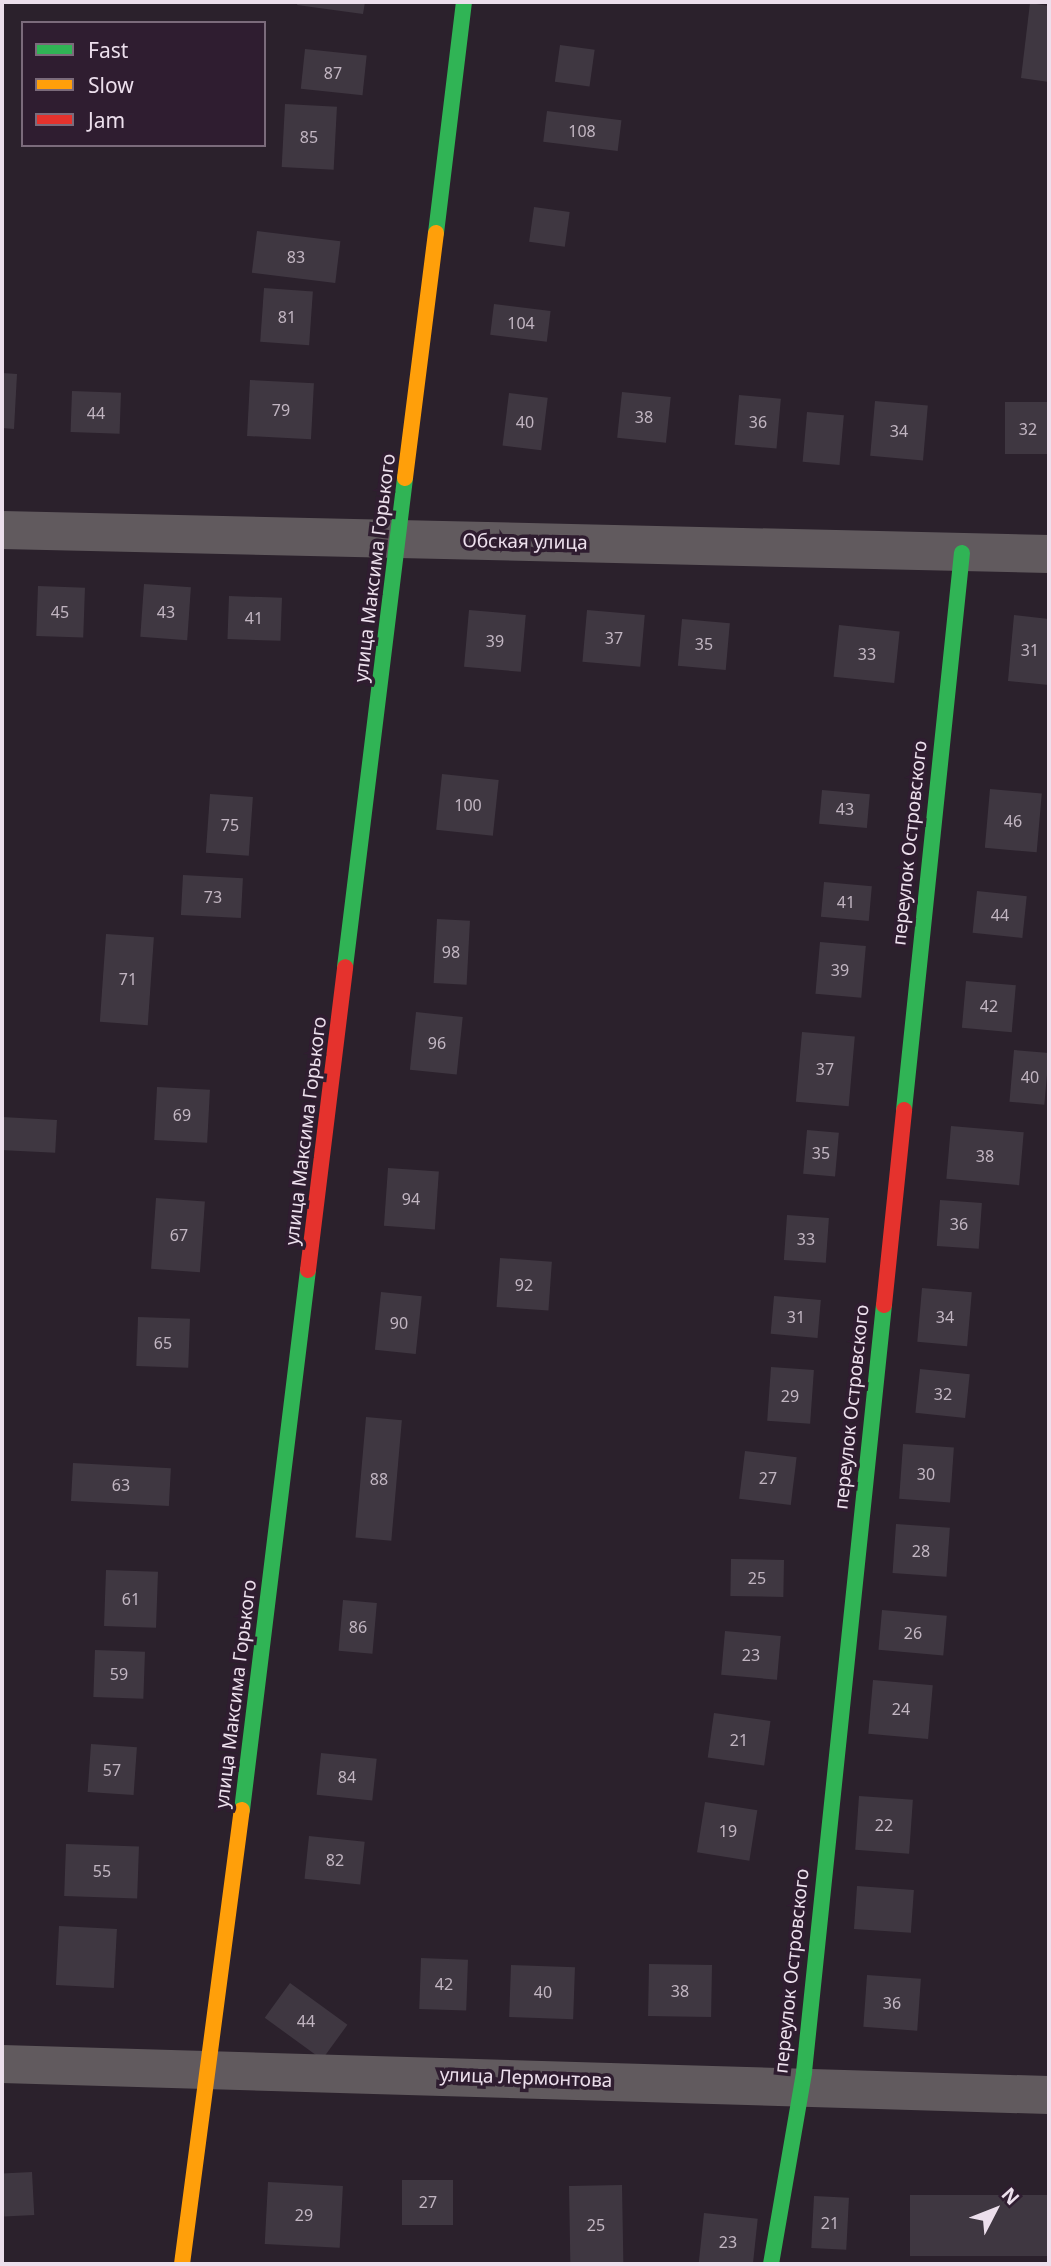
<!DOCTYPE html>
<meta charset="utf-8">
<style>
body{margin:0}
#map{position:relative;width:1051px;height:2266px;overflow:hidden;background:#2b212c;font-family:"Noto Sans",sans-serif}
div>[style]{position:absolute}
.building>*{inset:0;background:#3f3741;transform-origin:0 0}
.street>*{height:38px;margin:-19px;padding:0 19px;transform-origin:19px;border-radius:19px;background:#615a5e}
.fast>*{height:16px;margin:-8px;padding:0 8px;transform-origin:8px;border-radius:8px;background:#30b455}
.slow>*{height:16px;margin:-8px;padding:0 8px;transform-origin:8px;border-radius:8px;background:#ff9f0a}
.jam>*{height:16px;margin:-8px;padding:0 8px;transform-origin:8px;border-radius:8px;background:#e5322d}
span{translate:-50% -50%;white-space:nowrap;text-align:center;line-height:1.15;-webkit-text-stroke:7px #2f1d30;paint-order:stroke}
.number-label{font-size:16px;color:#c1b5c1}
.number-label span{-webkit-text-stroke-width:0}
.street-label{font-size:19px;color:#ecdfec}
.frame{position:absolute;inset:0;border:4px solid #ecdfec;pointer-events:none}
.legend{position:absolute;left:21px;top:21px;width:245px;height:126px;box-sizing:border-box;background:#2f1d30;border:2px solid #7b6b7b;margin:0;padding:9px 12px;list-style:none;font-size:21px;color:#ecdfec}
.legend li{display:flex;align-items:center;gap:14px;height:35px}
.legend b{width:35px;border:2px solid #7b6b7b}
.north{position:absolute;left:960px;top:2175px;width:70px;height:70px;-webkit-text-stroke:5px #2f1d30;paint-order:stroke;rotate:48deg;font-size:19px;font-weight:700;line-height:28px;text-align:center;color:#ecdfec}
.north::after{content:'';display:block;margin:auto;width:24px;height:32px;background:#ecdfec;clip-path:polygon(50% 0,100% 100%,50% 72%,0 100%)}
</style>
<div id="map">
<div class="building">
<div style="clip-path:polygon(298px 2px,365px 2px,363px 14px,297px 5px)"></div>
<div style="clip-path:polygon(1030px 3px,1049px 6px,1049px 82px,1021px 78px)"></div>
<div style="left:560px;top:45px;width:35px;height:37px;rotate:8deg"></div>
<div style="left:305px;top:49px;width:62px;height:40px;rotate:6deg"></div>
<div style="left:285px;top:104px;width:52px;height:63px;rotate:3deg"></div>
<div style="left:547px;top:111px;width:75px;height:31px;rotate:7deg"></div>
<div style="left:534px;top:207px;width:36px;height:35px;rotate:8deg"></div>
<div style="left:257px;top:231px;width:84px;height:42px;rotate:7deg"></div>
<div style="left:264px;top:288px;width:49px;height:54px;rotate:4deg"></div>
<div style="left:494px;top:304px;width:57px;height:31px;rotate:7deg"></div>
<div style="clip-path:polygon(2px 373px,17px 374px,14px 429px,2px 428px)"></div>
<div style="left:250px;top:380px;width:64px;height:56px;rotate:3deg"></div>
<div style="left:72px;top:391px;width:49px;height:41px;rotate:2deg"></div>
<div style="left:622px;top:392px;width:49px;height:46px;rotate:6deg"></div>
<div style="left:509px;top:393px;width:39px;height:53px;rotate:7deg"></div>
<div style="left:739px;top:395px;width:42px;height:50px;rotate:5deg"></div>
<div style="left:875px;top:401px;width:53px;height:55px;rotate:5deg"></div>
<div style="left:1049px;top:402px;width:52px;height:44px;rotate:90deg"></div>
<div style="left:807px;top:412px;width:37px;height:50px;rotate:5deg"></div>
<div style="left:144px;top:584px;width:47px;height:53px;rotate:4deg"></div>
<div style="left:38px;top:586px;width:47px;height:50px;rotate:2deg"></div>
<div style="left:229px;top:596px;width:53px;height:43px;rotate:2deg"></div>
<div style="left:469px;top:610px;width:57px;height:57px;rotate:5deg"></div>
<div style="left:587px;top:610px;width:58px;height:52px;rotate:5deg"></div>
<div style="clip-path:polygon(1014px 615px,1049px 619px,1049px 685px,1008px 681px)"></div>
<div style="left:682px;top:619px;width:48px;height:47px;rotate:5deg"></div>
<div style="left:839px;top:625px;width:61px;height:52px;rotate:6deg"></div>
<div style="left:442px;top:774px;width:57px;height:56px;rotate:6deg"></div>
<div style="left:990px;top:789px;width:52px;height:59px;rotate:5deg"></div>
<div style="left:822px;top:790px;width:48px;height:34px;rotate:5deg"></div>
<div style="left:210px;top:794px;width:43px;height:59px;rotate:4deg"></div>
<div style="left:183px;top:875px;width:60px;height:40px;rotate:3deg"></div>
<div style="left:824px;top:882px;width:48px;height:35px;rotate:5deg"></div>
<div style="left:977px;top:891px;width:50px;height:42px;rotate:6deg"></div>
<div style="left:437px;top:919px;width:33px;height:64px;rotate:3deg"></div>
<div style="left:106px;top:934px;width:48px;height:88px;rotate:4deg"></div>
<div style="left:820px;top:942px;width:46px;height:52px;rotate:5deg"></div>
<div style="left:966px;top:981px;width:50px;height:47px;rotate:5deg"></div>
<div style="left:416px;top:1012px;width:47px;height:58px;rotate:6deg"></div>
<div style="left:802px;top:1032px;width:53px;height:70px;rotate:5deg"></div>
<div style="left:1014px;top:1050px;width:35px;height:52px;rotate:5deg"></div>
<div style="left:157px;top:1087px;width:53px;height:53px;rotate:3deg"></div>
<div style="left:2px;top:1117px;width:55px;height:33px;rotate:3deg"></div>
<div style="left:951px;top:1126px;width:73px;height:53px;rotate:5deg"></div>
<div style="left:807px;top:1130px;width:32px;height:44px;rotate:5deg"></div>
<div style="left:388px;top:1168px;width:51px;height:58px;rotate:4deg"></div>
<div style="left:156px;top:1198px;width:49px;height:71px;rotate:4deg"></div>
<div style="left:940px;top:1200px;width:42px;height:46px;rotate:4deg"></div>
<div style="left:787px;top:1215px;width:42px;height:45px;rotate:4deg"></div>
<div style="left:500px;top:1258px;width:52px;height:49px;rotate:4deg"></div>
<div style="left:922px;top:1288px;width:50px;height:54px;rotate:5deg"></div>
<div style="left:381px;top:1292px;width:41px;height:58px;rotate:6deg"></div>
<div style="left:774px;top:1296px;width:47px;height:38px;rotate:5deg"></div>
<div style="left:138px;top:1317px;width:52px;height:49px;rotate:2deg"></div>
<div style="left:771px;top:1367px;width:43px;height:54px;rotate:4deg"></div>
<div style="left:920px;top:1369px;width:50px;height:44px;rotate:6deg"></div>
<div style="left:366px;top:1417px;width:36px;height:121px;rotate:5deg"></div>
<div style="left:903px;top:1444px;width:51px;height:55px;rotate:4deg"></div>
<div style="left:745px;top:1451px;width:52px;height:48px;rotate:7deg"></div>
<div style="left:73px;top:1463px;width:98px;height:38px;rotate:3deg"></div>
<div style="left:896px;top:1524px;width:54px;height:49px;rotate:4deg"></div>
<div style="left:731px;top:1559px;width:53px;height:37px;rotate:1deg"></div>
<div style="left:106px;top:1570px;width:52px;height:56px;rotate:2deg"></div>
<div style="left:343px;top:1600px;width:34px;height:51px;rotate:5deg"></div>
<div style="left:882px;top:1610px;width:65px;height:40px;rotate:5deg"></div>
<div style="left:725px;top:1631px;width:56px;height:44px;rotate:5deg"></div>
<div style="left:95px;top:1650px;width:50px;height:47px;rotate:2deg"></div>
<div style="left:873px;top:1680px;width:60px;height:54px;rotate:5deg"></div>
<div style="left:714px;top:1713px;width:57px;height:45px;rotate:8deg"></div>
<div style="left:91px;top:1744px;width:46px;height:48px;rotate:4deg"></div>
<div style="left:321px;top:1753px;width:56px;height:42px;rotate:6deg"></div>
<div style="left:859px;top:1796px;width:54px;height:54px;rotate:4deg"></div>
<div style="left:705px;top:1802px;width:53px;height:51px;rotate:9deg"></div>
<div style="left:309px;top:1836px;width:56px;height:43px;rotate:6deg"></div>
<div style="left:66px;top:1844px;width:73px;height:52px;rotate:2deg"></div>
<div style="left:857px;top:1886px;width:57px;height:43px;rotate:4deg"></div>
<div style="left:59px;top:1926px;width:58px;height:59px;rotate:3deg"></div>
<div style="left:421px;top:1958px;width:47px;height:51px;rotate:2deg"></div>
<div style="left:649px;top:1964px;width:63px;height:52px;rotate:1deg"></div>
<div style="left:511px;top:1965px;width:64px;height:52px;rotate:2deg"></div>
<div style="left:867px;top:1975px;width:54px;height:52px;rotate:4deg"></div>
<div style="left:290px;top:1983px;width:71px;height:43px;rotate:36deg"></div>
<div style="left:32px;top:2172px;width:43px;height:30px;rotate:87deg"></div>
<div style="left:402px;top:2180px;width:51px;height:45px"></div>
<div style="left:268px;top:2182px;width:75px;height:62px;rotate:3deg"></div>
<div style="left:622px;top:2185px;width:79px;height:53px;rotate:89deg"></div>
<div style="left:910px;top:2195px;width:139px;height:61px"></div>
<div style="left:814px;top:2196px;width:35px;height:52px;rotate:3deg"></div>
<div style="left:704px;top:2213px;width:54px;height:51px;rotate:6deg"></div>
</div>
<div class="street">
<div style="left:2px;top:530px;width:1047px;rotate:1.31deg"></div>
<div style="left:2px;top:2064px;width:1047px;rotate:1.7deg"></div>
</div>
<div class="fast">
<div style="left:436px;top:233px;width:233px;rotate:-83.1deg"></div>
<div style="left:345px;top:967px;width:493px;rotate:-83deg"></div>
<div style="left:904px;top:1110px;width:560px;rotate:-84.06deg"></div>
<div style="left:242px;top:1810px;width:544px;rotate:-83.03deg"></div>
<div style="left:771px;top:2264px;width:195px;rotate:-80.2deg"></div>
<div style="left:804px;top:2072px;width:771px;rotate:-84.05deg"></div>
</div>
<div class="slow">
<div style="left:405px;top:478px;width:247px;rotate:-82.8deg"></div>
<div style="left:182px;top:2264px;width:458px;rotate:-82.5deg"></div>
</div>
<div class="jam">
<div style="left:308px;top:1270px;width:305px;rotate:-83deg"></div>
<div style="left:884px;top:1305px;width:196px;rotate:-84.1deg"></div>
</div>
<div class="number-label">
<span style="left:333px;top:73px">87</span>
<span style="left:582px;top:131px">108</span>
<span style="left:309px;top:137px">85</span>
<span style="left:296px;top:257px">83</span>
<span style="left:287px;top:317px">81</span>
<span style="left:521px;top:323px">104</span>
<span style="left:281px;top:410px">79</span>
<span style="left:96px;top:413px">44</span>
<span style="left:644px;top:417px">38</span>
<span style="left:525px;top:422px">40</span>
<span style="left:758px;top:422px">36</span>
<span style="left:1028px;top:429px">32</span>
<span style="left:899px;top:431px">34</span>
<span style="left:60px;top:612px">45</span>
<span style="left:166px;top:612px">43</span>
<span style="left:254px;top:618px">41</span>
<span style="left:614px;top:638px">37</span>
<span style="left:495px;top:641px">39</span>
<span style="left:704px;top:644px">35</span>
<span style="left:1030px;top:650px">31</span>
<span style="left:867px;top:654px">33</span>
<span style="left:468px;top:805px">100</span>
<span style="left:845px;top:809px">43</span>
<span style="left:1013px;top:821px">46</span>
<span style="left:230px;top:825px">75</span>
<span style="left:213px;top:897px">73</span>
<span style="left:846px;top:902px">41</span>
<span style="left:1000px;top:915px">44</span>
<span style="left:451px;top:952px">98</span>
<span style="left:840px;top:970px">39</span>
<span style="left:128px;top:979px">71</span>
<span style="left:989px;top:1006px">42</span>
<span style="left:437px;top:1043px">96</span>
<span style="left:825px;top:1069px">37</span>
<span style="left:1030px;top:1077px">40</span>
<span style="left:182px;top:1115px">69</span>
<span style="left:821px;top:1153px">35</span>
<span style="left:985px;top:1156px">38</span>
<span style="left:411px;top:1199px">94</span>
<span style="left:959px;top:1224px">36</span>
<span style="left:179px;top:1235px">67</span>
<span style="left:806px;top:1239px">33</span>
<span style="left:524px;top:1285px">92</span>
<span style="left:796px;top:1317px">31</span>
<span style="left:945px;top:1317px">34</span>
<span style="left:399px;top:1323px">90</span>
<span style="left:163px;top:1343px">65</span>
<span style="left:943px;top:1394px">32</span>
<span style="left:790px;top:1396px">29</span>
<span style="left:926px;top:1474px">30</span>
<span style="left:768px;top:1478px">27</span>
<span style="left:379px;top:1479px">88</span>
<span style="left:121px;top:1485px">63</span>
<span style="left:921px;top:1551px">28</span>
<span style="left:757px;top:1578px">25</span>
<span style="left:131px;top:1599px">61</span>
<span style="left:358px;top:1627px">86</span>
<span style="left:913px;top:1633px">26</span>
<span style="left:751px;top:1655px">23</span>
<span style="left:119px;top:1674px">59</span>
<span style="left:901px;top:1709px">24</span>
<span style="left:739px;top:1740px">21</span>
<span style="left:112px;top:1770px">57</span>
<span style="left:347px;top:1777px">84</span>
<span style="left:884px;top:1825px">22</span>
<span style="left:728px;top:1831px">19</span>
<span style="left:335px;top:1860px">82</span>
<span style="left:102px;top:1871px">55</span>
<span style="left:444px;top:1984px">42</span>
<span style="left:680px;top:1991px">38</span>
<span style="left:543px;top:1992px">40</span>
<span style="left:892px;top:2003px">36</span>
<span style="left:306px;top:2021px">44</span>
<span style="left:428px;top:2202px">27</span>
<span style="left:304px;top:2215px">29</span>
<span style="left:830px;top:2223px">21</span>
<span style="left:596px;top:2225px">25</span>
<span style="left:728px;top:2242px">23</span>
</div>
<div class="street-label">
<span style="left:525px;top:542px;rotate:1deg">Обская улица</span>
<span style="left:375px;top:568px;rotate:-83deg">улица Максима Горького</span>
<span style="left:910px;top:843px;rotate:-84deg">переулок Островского</span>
<span style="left:306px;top:1131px;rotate:-83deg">улица Максима Горького</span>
<span style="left:852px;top:1407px;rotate:-84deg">переулок Островского</span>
<span style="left:236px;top:1694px;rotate:-83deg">улица Максима Горького</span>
<span style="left:792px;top:1971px;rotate:-84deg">переулок Островского</span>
<span style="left:526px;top:2078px;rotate:2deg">улица Лермонтова</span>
</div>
<div class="frame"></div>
<ul class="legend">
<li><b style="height:9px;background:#30b455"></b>Fast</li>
<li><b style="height:9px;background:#ff9f0a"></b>Slow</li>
<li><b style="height:9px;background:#e5322d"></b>Jam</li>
</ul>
<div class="north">N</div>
</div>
